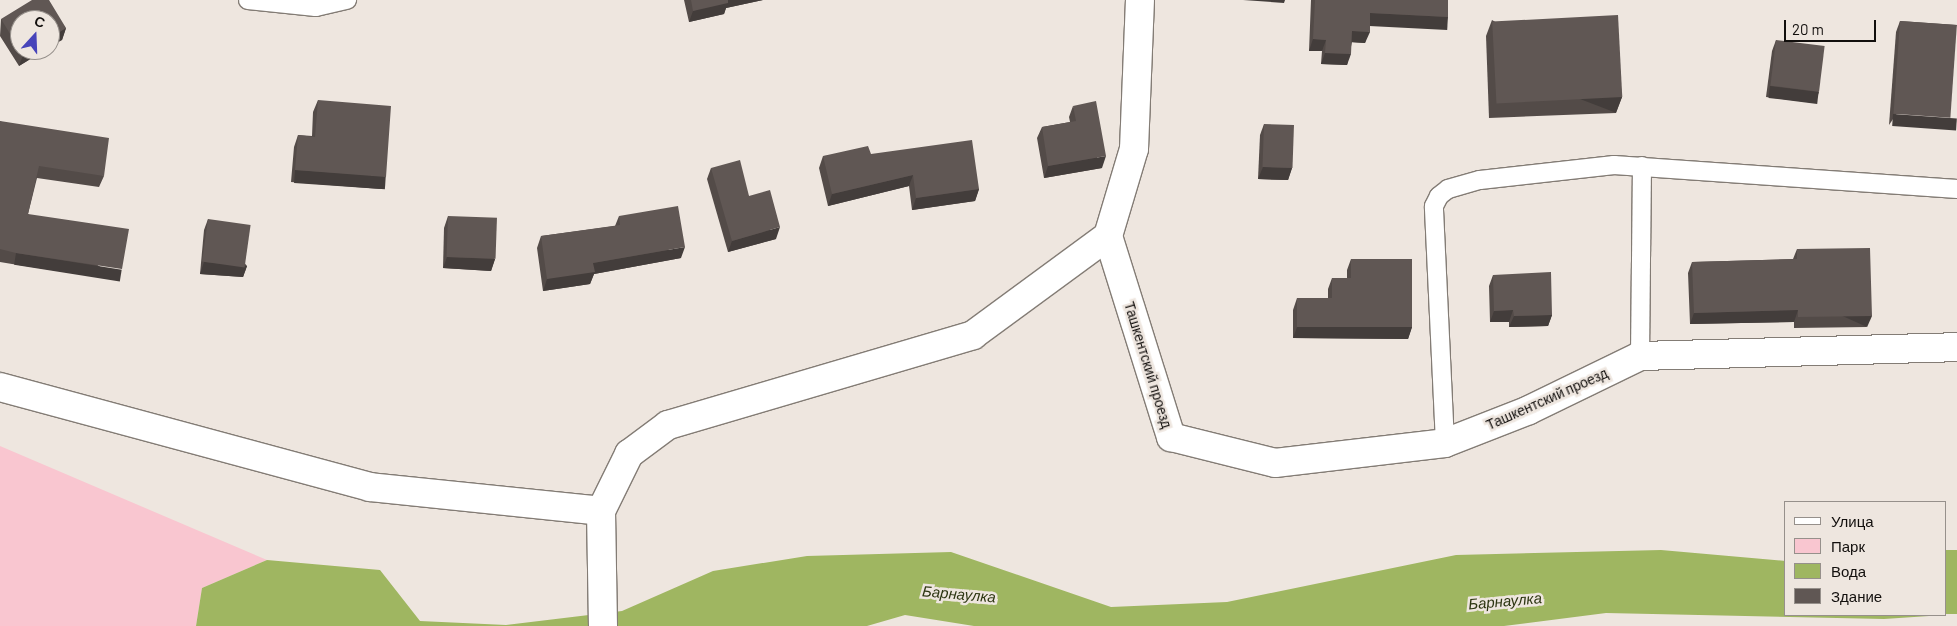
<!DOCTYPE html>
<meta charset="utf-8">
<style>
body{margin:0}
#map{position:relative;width:1957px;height:626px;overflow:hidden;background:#eee6df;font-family:Barlow,sans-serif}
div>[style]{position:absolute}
.green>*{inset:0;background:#f9c6d0}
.water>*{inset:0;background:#9fb661;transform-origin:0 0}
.roads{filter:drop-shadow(1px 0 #837c75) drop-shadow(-1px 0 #837c75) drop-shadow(0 1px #837c75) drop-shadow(0 -1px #837c75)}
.lane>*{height:18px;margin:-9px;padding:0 9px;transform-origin:9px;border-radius:9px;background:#fff}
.street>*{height:28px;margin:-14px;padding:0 14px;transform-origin:14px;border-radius:14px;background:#fff}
.wall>*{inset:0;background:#534b48}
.shaded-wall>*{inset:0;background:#433d3b;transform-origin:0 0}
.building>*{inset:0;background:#605754;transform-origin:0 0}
span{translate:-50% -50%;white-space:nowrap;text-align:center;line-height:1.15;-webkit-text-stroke:5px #eee6df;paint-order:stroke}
.street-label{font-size:14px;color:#120f0d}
.water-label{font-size:15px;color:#2d3612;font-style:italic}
.legend{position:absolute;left:1784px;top:501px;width:162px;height:115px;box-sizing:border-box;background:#eee6df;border:1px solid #96908b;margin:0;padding:6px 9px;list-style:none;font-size:15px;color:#120f0d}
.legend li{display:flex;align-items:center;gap:10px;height:25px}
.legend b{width:25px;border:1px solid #96908b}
.north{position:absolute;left:10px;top:10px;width:50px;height:50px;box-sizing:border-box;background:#eee6df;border:1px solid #96908b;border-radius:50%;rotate:20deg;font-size:14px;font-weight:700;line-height:20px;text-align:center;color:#120f0d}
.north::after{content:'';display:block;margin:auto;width:18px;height:22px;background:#4744ba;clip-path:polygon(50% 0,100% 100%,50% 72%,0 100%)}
.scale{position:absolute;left:1784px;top:20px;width:92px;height:22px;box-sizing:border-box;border:2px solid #120f0d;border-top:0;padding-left:6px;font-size:15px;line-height:18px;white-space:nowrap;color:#120f0d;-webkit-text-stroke:4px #eee6df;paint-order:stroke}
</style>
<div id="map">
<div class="green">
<div style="clip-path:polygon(0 446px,267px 560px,202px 588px,196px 626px,0 626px)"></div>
</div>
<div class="water">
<div style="clip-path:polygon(1661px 550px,1786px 561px,1786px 615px,1944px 615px,1884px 619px,1606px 613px,1504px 626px,974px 626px,905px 615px,867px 626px,196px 626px,202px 588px,267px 560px,380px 570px,420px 621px,506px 625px,622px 611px,713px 571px,807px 556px,951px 552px,1111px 607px,1227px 602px,1456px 555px)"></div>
<div style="left:1957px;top:550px;width:64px;height:11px;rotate:90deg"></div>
</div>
<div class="roads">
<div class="lane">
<div style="left:248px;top:0;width:68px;rotate:5.9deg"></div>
<div style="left:316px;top:7px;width:32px;rotate:-13deg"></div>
<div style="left:1640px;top:356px;width:190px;rotate:-89.4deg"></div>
<div style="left:1445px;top:443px;width:237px;rotate:-92.7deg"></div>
<div style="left:1434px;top:206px;width:11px;rotate:-63deg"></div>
<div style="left:1439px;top:196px;width:11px;rotate:-38deg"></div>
<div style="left:1448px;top:189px;width:33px;rotate:-16deg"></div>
<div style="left:1480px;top:180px;width:135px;rotate:-6.4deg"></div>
<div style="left:1614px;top:165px;width:344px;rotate:4deg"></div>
</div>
<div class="street">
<div style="left:1108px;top:236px;width:211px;rotate:72.6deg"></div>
<div style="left:1171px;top:437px;width:107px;rotate:14deg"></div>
<div style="left:1275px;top:463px;width:171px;rotate:-6.7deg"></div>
<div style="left:1445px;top:443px;width:90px;rotate:-21.4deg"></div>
<div style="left:1529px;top:410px;width:123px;rotate:-25.9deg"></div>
<div style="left:1640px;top:356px;width:317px;rotate:-1.6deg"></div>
<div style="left:0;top:387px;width:383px;rotate:15.1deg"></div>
<div style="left:370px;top:487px;width:232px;rotate:5.9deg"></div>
<div style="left:603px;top:626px;width:115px;rotate:-91deg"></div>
<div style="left:601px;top:511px;width:64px;rotate:-63.8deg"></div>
<div style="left:629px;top:454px;width:49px;rotate:-36.6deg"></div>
<div style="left:668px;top:425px;width:318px;rotate:-16.4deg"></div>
<div style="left:973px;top:335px;width:167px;rotate:-36.3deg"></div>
<div style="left:1108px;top:236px;width:91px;rotate:-73.4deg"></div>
<div style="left:1134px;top:149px;width:149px;rotate:-87.7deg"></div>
</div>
</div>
<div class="wall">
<div style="clip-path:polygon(684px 0,763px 0,726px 8px,724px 14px,689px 22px)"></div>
<div style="clip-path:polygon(1311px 0,1448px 0,1448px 17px,1444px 29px,1370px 25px,1365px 43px,1352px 42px,1347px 65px,1321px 64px,1322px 51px,1309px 51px)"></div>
<div style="clip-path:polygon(1px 19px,66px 28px,62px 40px,20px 50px,45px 50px,19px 66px,0 36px)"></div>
<div style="clip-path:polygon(1492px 20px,1622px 97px,1616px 113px,1489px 118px,1486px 36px)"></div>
<div style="clip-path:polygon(1900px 21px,1957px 25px,1889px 125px,1896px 32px)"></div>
<div style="clip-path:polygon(1776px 40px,1819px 92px,1815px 103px,1766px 97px,1772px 51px)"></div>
<div style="clip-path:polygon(318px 100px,381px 189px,291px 182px,294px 147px,298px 135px,312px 136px,313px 112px)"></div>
<div style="clip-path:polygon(1073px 106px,1102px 168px,1044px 178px,1037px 138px,1042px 127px,1070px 122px,1069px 117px)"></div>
<div style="clip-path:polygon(0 121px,104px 176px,99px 187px,37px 178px,28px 214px,118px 280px,12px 264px,0 262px)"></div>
<div style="clip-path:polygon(1264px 124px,1292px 168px,1288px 180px,1258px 179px,1260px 135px)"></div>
<div style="clip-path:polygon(871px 154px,979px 189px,975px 201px,912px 210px,909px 186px,828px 206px,819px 168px,823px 156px)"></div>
<div style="clip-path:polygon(711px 168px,749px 196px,776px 239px,728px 252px,707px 179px)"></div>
<div style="clip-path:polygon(448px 216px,495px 259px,491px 271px,443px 268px,444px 228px)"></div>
<div style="clip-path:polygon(619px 216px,681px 258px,594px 274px,590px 284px,543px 291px,537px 248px,541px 236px,615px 226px)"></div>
<div style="clip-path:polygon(208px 219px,247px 266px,243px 277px,200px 274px,204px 230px)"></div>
<div style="clip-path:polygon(1797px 249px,1867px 327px,1794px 328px,1794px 322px,1690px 324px,1688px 273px,1692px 262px,1793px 259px)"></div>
<div style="clip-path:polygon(1351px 259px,1412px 327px,1408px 339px,1293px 338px,1293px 310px,1297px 298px,1328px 298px,1328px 289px,1332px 278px,1347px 278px,1347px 270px)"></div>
<div style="clip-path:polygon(1493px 275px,1552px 315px,1548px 326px,1509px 327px,1509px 322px,1490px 322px,1489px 286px)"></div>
</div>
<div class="shaded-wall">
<div style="clip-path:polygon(726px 0,763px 0,726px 8px,724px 14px,689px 22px,693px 11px)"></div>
<div style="clip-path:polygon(1243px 0,1285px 0,1284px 3px)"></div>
<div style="left:1370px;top:13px;width:78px;height:13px;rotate:3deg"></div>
<div style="clip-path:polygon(66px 28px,62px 40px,50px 47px,50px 38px)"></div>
<div style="clip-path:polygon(1352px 31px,1370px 32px,1365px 43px,1348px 42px)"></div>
<div style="clip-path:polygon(1313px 39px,1326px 40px,1322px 51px,1309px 51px)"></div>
<div style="clip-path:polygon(31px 50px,45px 50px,19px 66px,23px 55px)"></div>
<div style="clip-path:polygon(1325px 53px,1351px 54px,1347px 65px,1321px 64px)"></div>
<div style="left:1770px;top:86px;width:49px;height:12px;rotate:7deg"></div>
<div style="left:1622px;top:97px;width:17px;height:127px;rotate:111deg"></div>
<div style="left:1893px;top:114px;width:64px;height:12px;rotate:4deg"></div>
<div style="clip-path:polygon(1106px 156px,1102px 168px,1044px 178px,1048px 166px)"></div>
<div style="clip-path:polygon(1263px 167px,1292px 168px,1288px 180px,1258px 179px)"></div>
<div style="left:295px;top:170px;width:91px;height:13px;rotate:4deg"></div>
<div style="clip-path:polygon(913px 175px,909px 186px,828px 206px,832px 194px)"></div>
<div style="clip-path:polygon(979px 189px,975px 201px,912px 210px,916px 198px)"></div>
<div style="clip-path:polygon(780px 227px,776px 239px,728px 252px,732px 241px)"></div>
<div style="clip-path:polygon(685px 247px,681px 258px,594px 274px,590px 284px,543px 291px,547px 279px,593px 263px)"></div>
<div style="left:16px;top:253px;width:107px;height:12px;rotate:9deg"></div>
<div style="clip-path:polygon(447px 257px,495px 259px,491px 271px,443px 268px)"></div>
<div style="clip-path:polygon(204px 262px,247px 266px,243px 277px,200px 274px)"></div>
<div style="clip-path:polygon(1513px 310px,1509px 322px,1490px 322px,1494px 311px)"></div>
<div style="clip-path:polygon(1798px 310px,1794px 322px,1690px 324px,1694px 313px)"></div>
<div style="clip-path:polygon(1552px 315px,1548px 326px,1509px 327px,1514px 316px)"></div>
<div style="left:1872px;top:316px;width:12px;height:74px;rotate:114deg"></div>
<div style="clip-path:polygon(1297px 327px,1412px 327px,1408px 339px,1293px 338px)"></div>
</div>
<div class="building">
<div style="clip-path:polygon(32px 0,49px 0,66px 28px,50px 38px,50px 20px,20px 20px,20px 50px,31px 50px,23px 55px,1px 19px)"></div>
<div style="clip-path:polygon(691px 0,728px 0,728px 3px,693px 11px)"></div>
<div style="clip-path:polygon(1315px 0,1448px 0,1448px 17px,1370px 13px,1370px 32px,1352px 31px,1351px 54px,1325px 53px,1326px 40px,1313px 39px)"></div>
<div style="left:1618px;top:15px;width:82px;height:126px;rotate:87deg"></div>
<div style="left:1900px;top:21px;width:57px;height:93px;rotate:4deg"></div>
<div style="left:1776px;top:40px;width:49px;height:46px;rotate:7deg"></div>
<div style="clip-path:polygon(318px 100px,391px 106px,386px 177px,295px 170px,298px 135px,315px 137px)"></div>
<div style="clip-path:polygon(1096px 101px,1106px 156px,1048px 166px,1042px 127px,1076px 121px,1073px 106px)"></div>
<div style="clip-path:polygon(0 121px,109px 138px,104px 176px,39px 166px,28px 214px,129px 229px,122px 269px,16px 253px,0 249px)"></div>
<div style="left:1264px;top:124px;width:30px;height:43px;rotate:2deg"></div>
<div style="clip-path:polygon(972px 140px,979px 189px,916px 198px,913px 175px,832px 194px,823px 156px,868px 146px,871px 154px)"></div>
<div style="clip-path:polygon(740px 160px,749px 196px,770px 190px,780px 227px,732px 241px,711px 168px)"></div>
<div style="clip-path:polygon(678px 206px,685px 247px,593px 263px,595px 272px,547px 279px,541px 236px,620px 225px,619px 216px)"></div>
<div style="left:448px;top:216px;width:49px;height:41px;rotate:2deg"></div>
<div style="left:208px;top:219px;width:43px;height:43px;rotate:8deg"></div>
<div style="clip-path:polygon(1870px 248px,1872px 316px,1798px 317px,1798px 310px,1694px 313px,1692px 262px,1797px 259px,1797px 249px)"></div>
<div style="clip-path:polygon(1351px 259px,1412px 259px,1412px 327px,1297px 327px,1297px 298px,1332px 298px,1332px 278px,1351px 278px)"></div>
<div style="clip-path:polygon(1551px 272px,1552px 315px,1514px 316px,1513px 310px,1494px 311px,1493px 275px)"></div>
</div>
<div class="street-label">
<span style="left:1148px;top:365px;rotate:73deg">Ташкентский проезд</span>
<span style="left:1547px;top:399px;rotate:-24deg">Ташкентский проезд</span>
</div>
<div class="water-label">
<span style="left:959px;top:594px;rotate:5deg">Барнаулка</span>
<span style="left:1505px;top:601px;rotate:-5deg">Барнаулка</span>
</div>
<ul class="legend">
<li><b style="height:6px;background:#fff"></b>Улица</li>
<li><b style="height:14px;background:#f9c6d0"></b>Парк</li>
<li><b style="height:14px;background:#9fb661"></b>Вода</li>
<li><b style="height:14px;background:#605754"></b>Здание</li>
</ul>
<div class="north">С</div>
<div class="scale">20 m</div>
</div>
